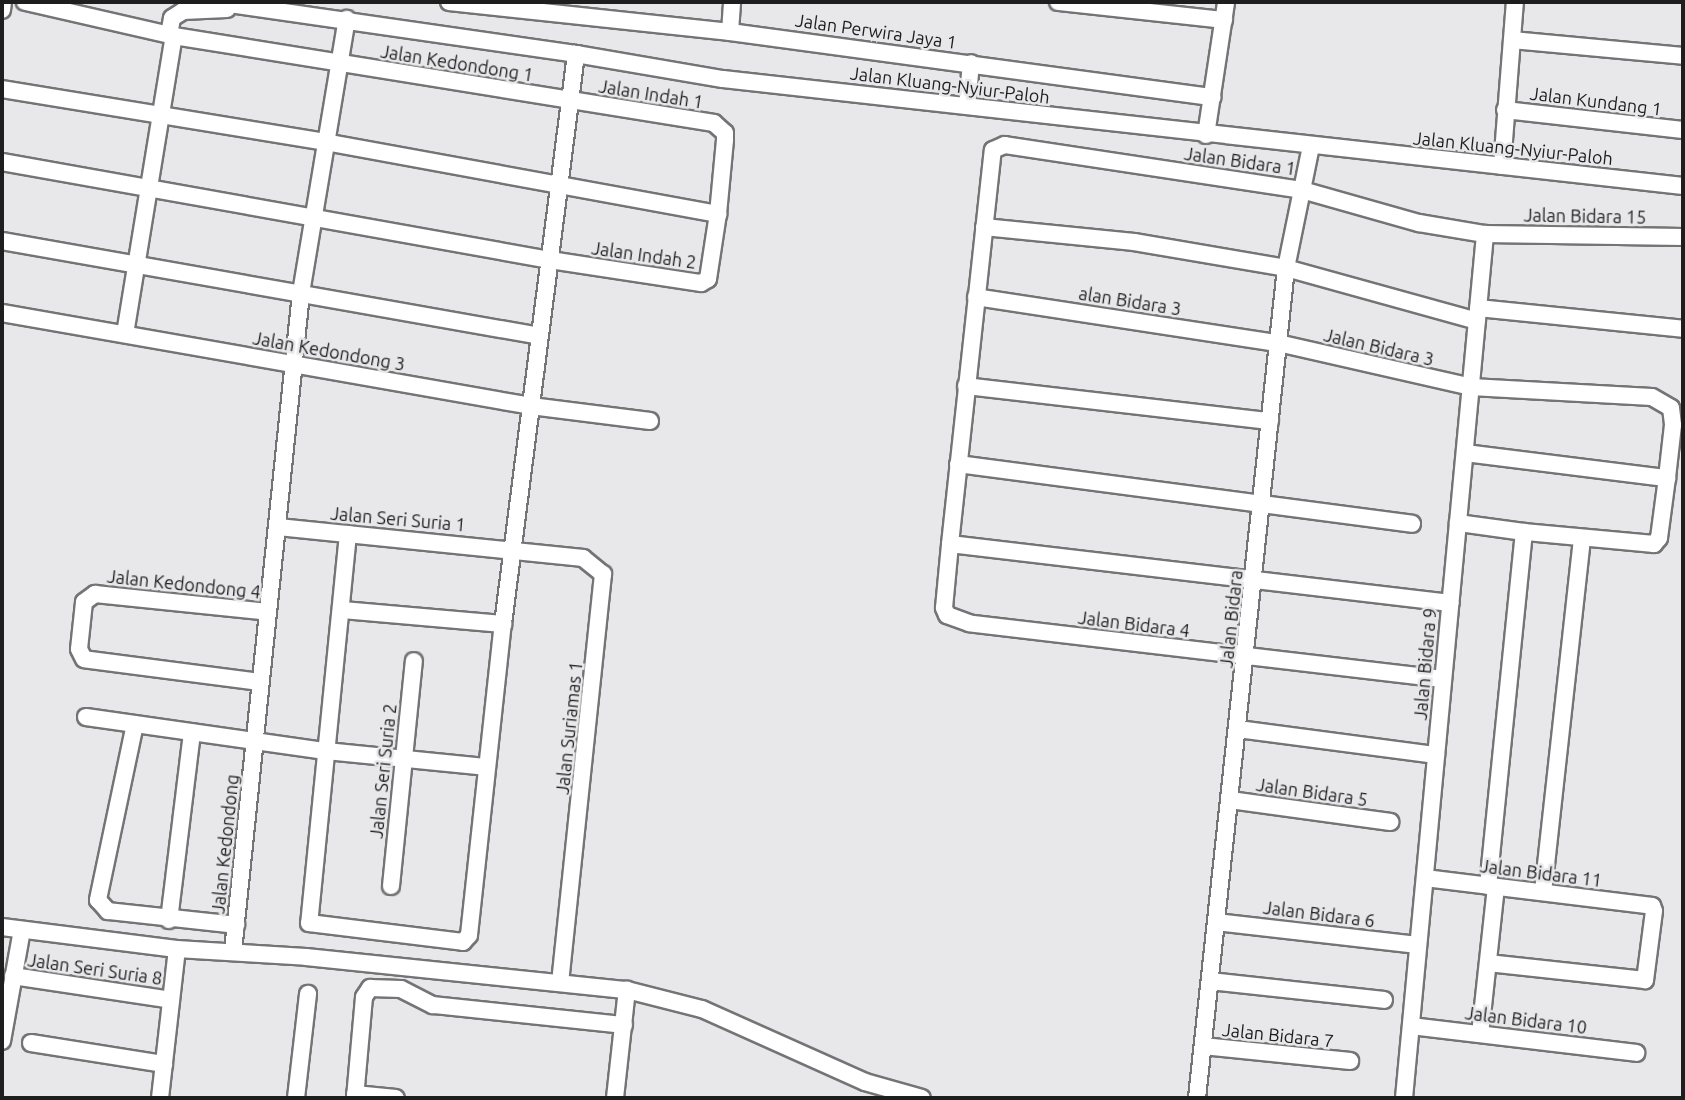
<!DOCTYPE html>
<style>
body{margin:0}
#map{position:relative;width:1685px;height:1100px;overflow:hidden;background:#e8e8ea;font-family:Ubuntu,sans-serif}
div>[style]{position:absolute}
.roads{filter:drop-shadow(2px 0 #747476) drop-shadow(-2px 0 #747476) drop-shadow(0 2px #747476) drop-shadow(0 -2px #747476)}
.minor>*{height:16px;margin:-8px;padding:0 8px;transform-origin:8px;border-radius:8px;background:#fff}
span{translate:-50% -50%;white-space:nowrap;text-align:center;line-height:1.15;-webkit-text-stroke:5px #e8e8ea;paint-order:stroke}
.street-label{font-size:18px;color:#1e1e1f}
.frame{position:absolute;inset:0;border:4px solid #1e1e1f;pointer-events:none}
</style>
<div id="map">
<div class="roads">
<div class="minor">
<div style="left:215px;top:2px;width:365px;rotate:8.2deg"></div>
<div style="left:576px;top:54px;width:149px;rotate:9.7deg"></div>
<div style="left:723px;top:79px;width:966px;rotate:6.36deg"></div>
<div style="left:449px;top:2px;width:283px;rotate:6.1deg"></div>
<div style="left:730px;top:32px;width:487px;rotate:7.7deg"></div>
<div style="left:1058px;top:2px;width:167px;rotate:6.2deg"></div>
<div style="left:2px;top:10px;width:8px;rotate:-83deg"></div>
<div style="left:730px;top:32px;width:30px;rotate:-86deg"></div>
<div style="left:169px;top:35px;width:17px;rotate:-80deg"></div>
<div style="left:172px;top:18px;width:13px;rotate:-32deg"></div>
<div style="left:183px;top:11px;width:44px;rotate:-2.6deg"></div>
<div style="left:1512px;top:40px;width:172px;rotate:5.3deg"></div>
<div style="left:2px;top:89px;width:327px;rotate:9.3deg"></div>
<div style="left:325px;top:142px;width:400px;rotate:10.4deg"></div>
<div style="left:967px;top:106px;width:43px;rotate:-84.7deg"></div>
<div style="left:1505px;top:110px;width:179px;rotate:6.4deg"></div>
<div style="left:1206px;top:135px;width:134px;rotate:-81.4deg"></div>
<div style="left:2px;top:162px;width:557px;rotate:10.14deg"></div>
<div style="left:550px;top:260px;width:153px;rotate:8.7deg"></div>
<div style="left:701px;top:283px;width:8px;rotate:-30deg"></div>
<div style="left:708px;top:279px;width:66px;rotate:-81.3deg"></div>
<div style="left:718px;top:214px;width:74px;rotate:-84.6deg"></div>
<div style="left:725px;top:140px;width:7px;rotate:-90deg"></div>
<div style="left:725px;top:133px;width:15px;rotate:-138deg"></div>
<div style="left:714px;top:123px;width:547px;rotate:-170.85deg"></div>
<div style="left:174px;top:36px;width:153px;rotate:-167.1deg"></div>
<div style="left:1502px;top:166px;width:165px;rotate:-85.5deg"></div>
<div style="left:984px;top:227px;width:151px;rotate:5.7deg"></div>
<div style="left:1134px;top:242px;width:154px;rotate:9.7deg"></div>
<div style="left:1286px;top:268px;width:198px;rotate:15.5deg"></div>
<div style="left:2px;top:241px;width:546px;rotate:10.01deg"></div>
<div style="left:976px;top:297px;width:305px;rotate:8.7deg"></div>
<div style="left:1278px;top:343px;width:198px;rotate:12.8deg"></div>
<div style="left:1471px;top:387px;width:181px;rotate:3.2deg"></div>
<div style="left:1652px;top:397px;width:22px;rotate:30deg"></div>
<div style="left:1671px;top:408px;width:17px;rotate:83deg"></div>
<div style="left:1673px;top:425px;width:53px;rotate:96.5deg"></div>
<div style="left:1667px;top:478px;width:61px;rotate:97.6deg"></div>
<div style="left:1659px;top:538px;width:8px;rotate:130deg"></div>
<div style="left:1654px;top:544px;width:131px;rotate:-174.7deg"></div>
<div style="left:1524px;top:532px;width:67px;rotate:-172.2deg"></div>
<div style="left:1478px;top:308px;width:206px;rotate:5.8deg"></div>
<div style="left:2px;top:313px;width:537px;rotate:9.97deg"></div>
<div style="left:531px;top:406px;width:120px;rotate:7.2deg"></div>
<div style="left:125px;top:334px;width:302px;rotate:-80.7deg"></div>
<div style="left:966px;top:386px;width:306px;rotate:6.6deg"></div>
<div style="left:1465px;top:453px;width:204px;rotate:7.1deg"></div>
<div style="left:958px;top:464px;width:458px;rotate:7.5deg"></div>
<div style="left:278px;top:527px;width:307px;rotate:5.8deg"></div>
<div style="left:583px;top:558px;width:26px;rotate:39deg"></div>
<div style="left:603px;top:574px;width:411px;rotate:96deg"></div>
<div style="left:348px;top:534px;width:391px;rotate:95.7deg"></div>
<div style="left:309px;top:923px;width:155px;rotate:7deg"></div>
<div style="left:463px;top:942px;width:9px;rotate:-49deg"></div>
<div style="left:469px;top:935px;width:313px;rotate:-83.8deg"></div>
<div style="left:503px;top:624px;width:575px;rotate:-82.7deg"></div>
<div style="left:950px;top:544px;width:504px;rotate:6.72deg"></div>
<div style="left:342px;top:610px;width:162px;rotate:5deg"></div>
<div style="left:1443px;top:679px;width:477px;rotate:-173.3deg"></div>
<div style="left:969px;top:623px;width:23px;rotate:-160deg"></div>
<div style="left:947px;top:615px;width:8px;rotate:-113deg"></div>
<div style="left:944px;top:608px;width:64px;rotate:-84.6deg"></div>
<div style="left:950px;top:544px;width:396px;rotate:-83.8deg"></div>
<div style="left:993px;top:150px;width:13px;rotate:-23deg"></div>
<div style="left:1005px;top:145px;width:300px;rotate:8.6deg"></div>
<div style="left:1302px;top:190px;width:122px;rotate:15.8deg"></div>
<div style="left:1419px;top:223px;width:67px;rotate:9.5deg"></div>
<div style="left:1485px;top:234px;width:198px;rotate:0.9deg"></div>
<div style="left:260px;top:682px;width:177px;rotate:-172.6deg"></div>
<div style="left:84px;top:659px;width:11px;rotate:-117deg"></div>
<div style="left:79px;top:649px;width:47px;rotate:-83.9deg"></div>
<div style="left:84px;top:602px;width:14px;rotate:-36deg"></div>
<div style="left:95px;top:594px;width:174px;rotate:5.9deg"></div>
<div style="left:86px;top:717px;width:242px;rotate:8.1deg"></div>
<div style="left:326px;top:751px;width:160px;rotate:5.7deg"></div>
<div style="left:135px;top:724px;width:180px;rotate:101.9deg"></div>
<div style="left:98px;top:900px;width:15px;rotate:48deg"></div>
<div style="left:108px;top:911px;width:129px;rotate:6.2deg"></div>
<div style="left:1238px;top:729px;width:200px;rotate:7.5deg"></div>
<div style="left:1230px;top:800px;width:162px;rotate:7.8deg"></div>
<div style="left:1425px;top:878px;width:229px;rotate:7deg"></div>
<div style="left:1652px;top:906px;width:5px;rotate:68deg"></div>
<div style="left:1654px;top:911px;width:70px;rotate:97.4deg"></div>
<div style="left:1645px;top:980px;width:158px;rotate:-173.8deg"></div>
<div style="left:391px;top:886px;width:226px;rotate:-84.2deg"></div>
<div style="left:1488px;top:886px;width:356px;rotate:-84.2deg"></div>
<div style="left:1543px;top:892px;width:355px;rotate:-83.7deg"></div>
<div style="left:169px;top:920px;width:189px;rotate:-83deg"></div>
<div style="left:1216px;top:922px;width:203px;rotate:6.5deg"></div>
<div style="left:2px;top:927px;width:176px;rotate:7.2deg"></div>
<div style="left:177px;top:949px;width:129px;rotate:3.5deg"></div>
<div style="left:306px;top:957px;width:323px;rotate:5.9deg"></div>
<div style="left:627px;top:990px;width:77px;rotate:14.2deg"></div>
<div style="left:702px;top:1009px;width:179px;rotate:24.1deg"></div>
<div style="left:865px;top:1082px;width:59px;rotate:15.7deg"></div>
<div style="left:233px;top:951px;width:662px;rotate:-84.1deg"></div>
<div style="left:301px;top:293px;width:278px;rotate:-80.5deg"></div>
<div style="left:13px;top:976px;width:160px;rotate:8.6deg"></div>
<div style="left:1210px;top:981px;width:175px;rotate:6.2deg"></div>
<div style="left:1411px;top:1026px;width:227px;rotate:6.8deg"></div>
<div style="left:1480px;top:1034px;width:148px;rotate:-83.8deg"></div>
<div style="left:2px;top:1041px;width:113px;rotate:-79.8deg"></div>
<div style="left:31px;top:1043px;width:135px;rotate:9deg"></div>
<div style="left:1203px;top:1046px;width:148px;rotate:5.8deg"></div>
<div style="left:355px;top:1094px;width:41px;rotate:5.6deg"></div>
<div style="left:160px;top:1098px;width:150px;rotate:-83.5deg"></div>
<div style="left:296px;top:1098px;width:105px;rotate:-83.4deg"></div>
<div style="left:355px;top:1098px;width:101px;rotate:-84.9deg"></div>
<div style="left:364px;top:997px;width:11px;rotate:-56deg"></div>
<div style="left:370px;top:988px;width:31px;rotate:2deg"></div>
<div style="left:401px;top:989px;width:36px;rotate:27deg"></div>
<div style="left:433px;top:1005px;width:192px;rotate:6deg"></div>
<div style="left:615px;top:1098px;width:109px;rotate:-83.7deg"></div>
<div style="left:1197px;top:1098px;width:835px;rotate:-83.88deg"></div>
<div style="left:1286px;top:268px;width:125px;rotate:-78.4deg"></div>
<div style="left:1404px;top:1098px;width:868px;rotate:-84.64deg"></div>
</div>
</div>
<div class="street-label">
<span style="left:876px;top:31px;rotate:8deg">Jalan Perwira Jaya 1</span>
<span style="left:457px;top:63px;rotate:9deg">Jalan Kedondong 1</span>
<span style="left:950px;top:85px;rotate:7deg">Jalan Kluang-Nyiur-Paloh</span>
<span style="left:651px;top:94px;rotate:9deg">Jalan Indah 1</span>
<span style="left:1596px;top:101px;rotate:7deg">Jalan Kundang 1</span>
<span style="left:1513px;top:148px;rotate:6deg">Jalan Kluang-Nyiur-Paloh</span>
<span style="left:1240px;top:161px;rotate:8deg">Jalan Bidara 1</span>
<span style="left:1585px;top:216px;rotate:1deg">Jalan Bidara 15</span>
<span style="left:644px;top:255px;rotate:8deg">Jalan Indah 2</span>
<span style="left:1130px;top:301px;rotate:9deg">alan Bidara 3</span>
<span style="left:1379px;top:347px;rotate:13deg">Jalan Bidara 3</span>
<span style="left:329px;top:351px;rotate:10deg">Jalan Kedondong 3</span>
<span style="left:398px;top:519px;rotate:5deg">Jalan Seri Suria 1</span>
<span style="left:184px;top:584px;rotate:6deg">Jalan Kedondong 4</span>
<span style="left:1231px;top:619px;rotate:-84deg">Jalan Bidara</span>
<span style="left:1134px;top:624px;rotate:7deg">Jalan Bidara 4</span>
<span style="left:1425px;top:664px;rotate:-85deg">Jalan Bidara 9</span>
<span style="left:569px;top:728px;rotate:-84deg">Jalan Suriamas 1</span>
<span style="left:383px;top:771px;rotate:-84deg">Jalan Seri Suria 2</span>
<span style="left:1312px;top:792px;rotate:8deg">Jalan Bidara 5</span>
<span style="left:225px;top:844px;rotate:-84deg">Jalan Kedondong</span>
<span style="left:1541px;top:873px;rotate:7deg">Jalan Bidara 11</span>
<span style="left:1319px;top:914px;rotate:7deg">Jalan Bidara 6</span>
<span style="left:95px;top:969px;rotate:8deg">Jalan Seri Suria 8</span>
<span style="left:1526px;top:1020px;rotate:7deg">Jalan Bidara 10</span>
<span style="left:1278px;top:1035px;rotate:6deg">Jalan Bidara 7</span>
</div>
<div class="frame"></div>
</div>
